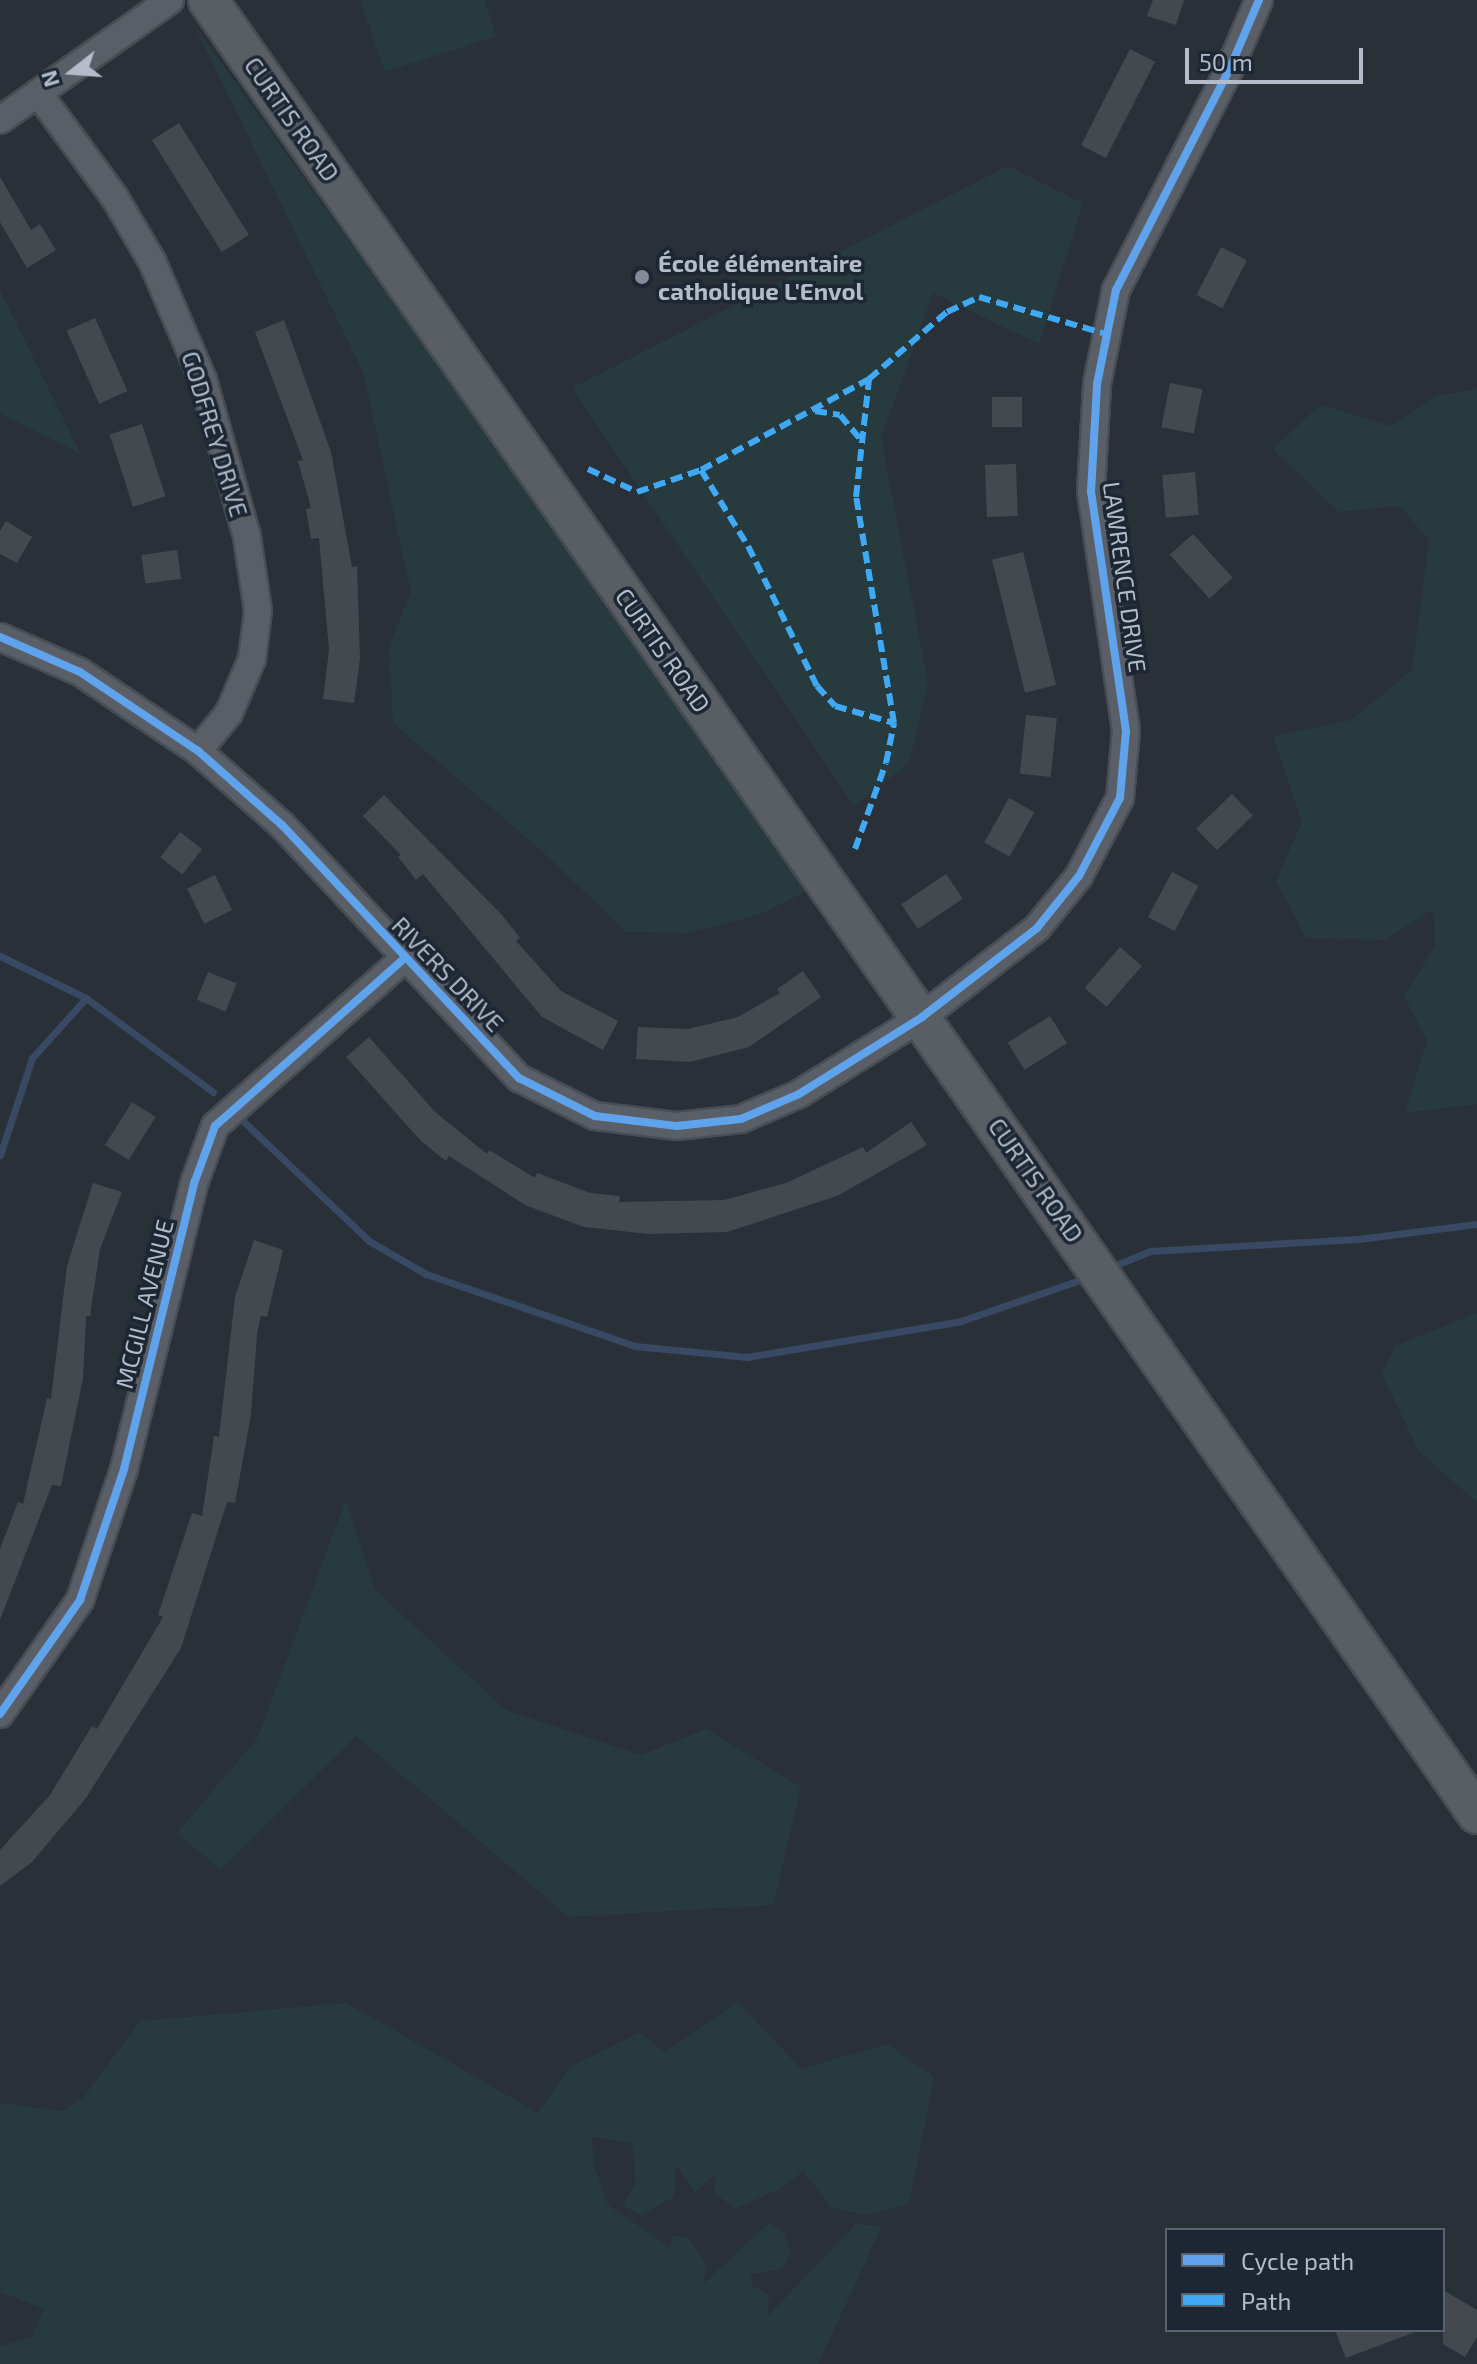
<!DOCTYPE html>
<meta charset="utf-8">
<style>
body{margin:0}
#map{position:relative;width:1477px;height:2364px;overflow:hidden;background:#2a3038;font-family:"Exo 2",sans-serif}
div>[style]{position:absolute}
.green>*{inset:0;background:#273a3e}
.stream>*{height:7px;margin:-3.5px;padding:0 3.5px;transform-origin:3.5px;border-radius:3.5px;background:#384963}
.building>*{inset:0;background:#444950;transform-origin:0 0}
.roads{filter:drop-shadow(2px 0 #484c53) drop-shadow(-2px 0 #484c53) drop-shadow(0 2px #484c53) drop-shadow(0 -2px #484c53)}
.minor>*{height:26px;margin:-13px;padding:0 13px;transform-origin:13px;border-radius:13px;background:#5a5e66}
.secondary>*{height:38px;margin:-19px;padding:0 19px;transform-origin:19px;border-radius:19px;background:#595d64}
.quiet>*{height:6px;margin-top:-3px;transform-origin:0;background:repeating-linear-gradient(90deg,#3fa9f5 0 12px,transparent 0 18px)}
.cycleway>*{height:8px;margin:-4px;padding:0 4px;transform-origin:4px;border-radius:4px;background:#60a3ed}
.dots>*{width:22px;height:22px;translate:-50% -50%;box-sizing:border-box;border:4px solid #1d2633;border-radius:50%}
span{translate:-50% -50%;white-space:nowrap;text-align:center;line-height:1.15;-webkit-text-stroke:7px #1d2633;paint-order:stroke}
.street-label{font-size:24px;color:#b4bcc9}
.poi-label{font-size:24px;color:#b4bcc9;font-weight:700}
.left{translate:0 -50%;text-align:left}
.legend{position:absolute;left:1165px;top:2228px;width:280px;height:104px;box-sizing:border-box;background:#1d2633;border:2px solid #59626f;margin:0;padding:10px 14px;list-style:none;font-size:24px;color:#b4bcc9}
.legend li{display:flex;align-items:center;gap:16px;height:40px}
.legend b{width:40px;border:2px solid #59626f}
.north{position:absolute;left:32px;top:32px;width:80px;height:80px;-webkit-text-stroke:6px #1d2633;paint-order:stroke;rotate:253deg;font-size:22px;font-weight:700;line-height:32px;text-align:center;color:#b4bcc9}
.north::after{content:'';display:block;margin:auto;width:28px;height:36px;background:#b4bcc9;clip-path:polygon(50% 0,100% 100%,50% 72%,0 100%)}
.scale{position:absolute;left:1185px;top:48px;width:178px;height:36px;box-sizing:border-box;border:4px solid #b4bcc9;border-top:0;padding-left:10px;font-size:24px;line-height:28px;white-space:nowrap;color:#b4bcc9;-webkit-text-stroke:6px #1d2633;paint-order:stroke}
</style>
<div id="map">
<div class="green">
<div style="clip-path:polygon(360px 0,485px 0,496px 36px,385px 72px)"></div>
<div style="clip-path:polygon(194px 25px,813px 888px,761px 914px,687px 933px,626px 932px,541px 850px,393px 723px,389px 647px,411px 592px,364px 374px)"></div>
<div style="clip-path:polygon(1008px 166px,1083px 203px,1039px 344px,933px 293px,881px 438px,928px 684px,909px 763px,854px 806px,572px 388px)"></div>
<div style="clip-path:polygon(0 290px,80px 453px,0 413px)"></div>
<div style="clip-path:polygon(1477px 389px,1477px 1104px,1405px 1113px,1427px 1040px,1404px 996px,1435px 946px,1433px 909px,1385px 940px,1306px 938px,1276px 881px,1302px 822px,1273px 736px,1351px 720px,1412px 670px,1429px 540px,1400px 506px,1339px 512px,1273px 449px,1320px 405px,1392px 426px,1436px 396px)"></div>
<div style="clip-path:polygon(1477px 1313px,1477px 1503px,1418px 1450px,1382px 1374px,1395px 1346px)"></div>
<div style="clip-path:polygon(346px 1500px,375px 1590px,506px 1710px,641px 1755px,706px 1729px,801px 1787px,773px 1905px,569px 1917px,356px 1736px,221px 1870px,177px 1833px,257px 1739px)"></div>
<div style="clip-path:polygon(738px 2002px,801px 2069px,887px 2044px,934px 2077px,909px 2204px,866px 2215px,832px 2208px,803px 2171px,780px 2189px,735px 2209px,715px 2193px,716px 2174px,695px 2192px,676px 2166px,674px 2197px,641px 2215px,623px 2206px,636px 2182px,632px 2143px,592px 2137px,594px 2166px,608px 2205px,670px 2247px,672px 2235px,689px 2238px,707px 2266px,703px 2284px,769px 2223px,783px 2231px,791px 2253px,782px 2269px,751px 2274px,752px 2286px,769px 2294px,768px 2316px,856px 2224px,882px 2226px,818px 2364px,0 2364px,0 2346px,32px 2337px,44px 2309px,0 2292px,0 2103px,62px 2111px,84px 2097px,140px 2021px,347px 2003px,538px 2113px,570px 2067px,639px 2033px,665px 2052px)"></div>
</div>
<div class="stream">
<div style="left:0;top:956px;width:96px;rotate:26deg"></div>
<div style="left:86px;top:998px;width:158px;rotate:36.5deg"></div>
<div style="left:241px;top:1119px;width:177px;rotate:43.6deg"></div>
<div style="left:369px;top:1241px;width:66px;rotate:30.1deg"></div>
<div style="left:426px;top:1274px;width:221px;rotate:19deg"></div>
<div style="left:635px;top:1346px;width:113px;rotate:5.6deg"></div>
<div style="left:747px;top:1357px;width:217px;rotate:-9.5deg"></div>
<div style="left:961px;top:1321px;width:132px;rotate:-19deg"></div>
<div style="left:0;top:1155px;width:102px;rotate:-71.7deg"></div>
<div style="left:32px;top:1058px;width:81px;rotate:-48deg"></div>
<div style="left:1109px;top:1268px;width:44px;rotate:-22.5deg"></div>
<div style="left:1150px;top:1251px;width:208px;rotate:-3.3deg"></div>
<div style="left:1358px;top:1239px;width:120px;rotate:-7.2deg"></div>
</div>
<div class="building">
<div style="clip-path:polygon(1153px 0,1184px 0,1176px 25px,1147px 16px)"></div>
<div style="left:1130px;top:49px;width:28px;height:108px;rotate:27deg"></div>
<div style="left:179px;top:123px;width:132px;height:32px;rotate:58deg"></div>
<div style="clip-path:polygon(0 177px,31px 230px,40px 224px,56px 250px,27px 268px,0 222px)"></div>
<div style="left:1221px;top:247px;width:29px;height:54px;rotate:27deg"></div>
<div style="left:95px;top:318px;width:80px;height:31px;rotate:66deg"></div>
<div style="clip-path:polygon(284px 320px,331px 452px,352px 567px,357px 566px,360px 658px,354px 703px,323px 699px,329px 650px,319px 538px,311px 539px,306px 509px,311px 508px,298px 461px,303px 460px,255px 332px)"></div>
<div style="left:1170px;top:383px;width:33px;height:45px;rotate:11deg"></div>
<div style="left:992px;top:397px;width:30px;height:30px"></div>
<div style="left:142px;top:424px;width:76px;height:34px;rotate:72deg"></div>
<div style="left:1016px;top:464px;width:52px;height:31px;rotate:88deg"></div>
<div style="left:1195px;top:472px;width:43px;height:33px;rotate:85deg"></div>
<div style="clip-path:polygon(6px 521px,32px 537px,17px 563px,0 554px,0 531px)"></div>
<div style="left:1193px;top:534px;width:59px;height:31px;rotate:48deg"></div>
<div style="left:177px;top:550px;width:29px;height:36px;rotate:82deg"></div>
<div style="left:1023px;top:552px;width:137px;height:32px;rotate:76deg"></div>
<div style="left:1026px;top:715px;width:31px;height:59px;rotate:6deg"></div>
<div style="left:1232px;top:794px;width:30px;height:50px;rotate:46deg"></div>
<div style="clip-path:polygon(384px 795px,502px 915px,520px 938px,516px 941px,561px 991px,618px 1021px,603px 1050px,542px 1017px,423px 874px,416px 880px,398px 857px,401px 855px,363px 816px)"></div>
<div style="left:1009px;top:798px;width:29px;height:51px;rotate:29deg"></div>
<div style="left:180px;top:832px;width:28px;height:32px;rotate:38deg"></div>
<div style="left:1172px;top:872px;width:30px;height:51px;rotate:28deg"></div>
<div style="left:946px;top:874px;width:30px;height:54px;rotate:56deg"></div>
<div style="left:215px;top:875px;width:39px;height:31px;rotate:64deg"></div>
<div style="left:1120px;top:947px;width:29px;height:54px;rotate:41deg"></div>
<div style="clip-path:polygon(803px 971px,821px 997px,749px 1047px,690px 1062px,636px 1059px,638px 1027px,688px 1029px,738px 1017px,780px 993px,777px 989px)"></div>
<div style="left:208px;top:972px;width:31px;height:30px;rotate:22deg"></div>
<div style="left:1050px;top:1016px;width:32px;height:50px;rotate:58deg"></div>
<div style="clip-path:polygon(369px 1037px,435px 1112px,487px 1154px,489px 1150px,535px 1178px,537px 1173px,590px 1193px,620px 1196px,619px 1202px,724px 1200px,786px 1183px,863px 1147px,866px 1153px,911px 1122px,927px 1145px,837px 1196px,727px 1232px,649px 1234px,584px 1227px,525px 1205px,449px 1156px,446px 1161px,421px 1141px,346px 1057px)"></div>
<div style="left:132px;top:1102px;width:28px;height:51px;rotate:32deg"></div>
<div style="clip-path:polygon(93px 1183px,122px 1192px,100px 1249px,90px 1316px,86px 1316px,83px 1378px,61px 1486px,52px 1485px,0 1620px,0 1549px,18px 1502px,23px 1504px,47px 1398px,51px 1399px,67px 1266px)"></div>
<div style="clip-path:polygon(254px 1240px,283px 1250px,267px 1317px,261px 1316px,257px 1334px,251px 1415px,235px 1503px,227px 1502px,181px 1648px,86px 1798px,32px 1862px,0 1886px,0 1850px,50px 1795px,92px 1726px,97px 1729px,163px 1617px,158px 1615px,192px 1513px,202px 1516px,214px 1436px,219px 1437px,235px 1297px)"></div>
<div style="clip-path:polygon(1443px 2290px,1477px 2310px,1477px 2337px,1465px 2357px,1443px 2344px)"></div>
<div style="clip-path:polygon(1335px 2330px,1414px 2330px,1415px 2332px,1346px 2358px)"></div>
</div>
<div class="roads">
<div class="minor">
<div style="left:38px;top:93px;width:130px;rotate:53.7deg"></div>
<div style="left:115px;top:198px;width:73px;rotate:59.6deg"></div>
<div style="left:152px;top:261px;width:129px;rotate:66.8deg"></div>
<div style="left:203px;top:380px;width:163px;rotate:74.3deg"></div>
<div style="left:247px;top:537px;width:75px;rotate:81.5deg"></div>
<div style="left:258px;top:611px;width:48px;rotate:97.1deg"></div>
<div style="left:252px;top:659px;width:59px;rotate:113.1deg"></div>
<div style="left:229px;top:713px;width:49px;rotate:129.2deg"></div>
<div style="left:0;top:120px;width:208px;rotate:-35.2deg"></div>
<div style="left:0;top:637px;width:87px;rotate:23.6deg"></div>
<div style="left:80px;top:672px;width:142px;rotate:33.8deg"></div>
<div style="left:198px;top:751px;width:112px;rotate:41.4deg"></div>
<div style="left:282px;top:825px;width:347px;rotate:46.9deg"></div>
<div style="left:519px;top:1078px;width:85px;rotate:26.6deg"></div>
<div style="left:595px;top:1116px;width:83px;rotate:7deg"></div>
<div style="left:677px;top:1126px;width:64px;rotate:-6.2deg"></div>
<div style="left:741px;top:1119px;width:63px;rotate:-23.3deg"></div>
<div style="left:799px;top:1094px;width:145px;rotate:-32deg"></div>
<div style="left:922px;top:1017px;width:145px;rotate:-37.7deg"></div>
<div style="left:1037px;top:928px;width:67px;rotate:-51.1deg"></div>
<div style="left:1079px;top:876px;width:88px;rotate:-62.3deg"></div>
<div style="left:1120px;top:798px;width:67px;rotate:-84.9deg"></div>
<div style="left:1126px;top:731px;width:242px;rotate:-98.3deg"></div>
<div style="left:1091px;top:492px;width:108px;rotate:-86.8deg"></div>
<div style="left:1097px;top:384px;width:96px;rotate:-78.6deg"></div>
<div style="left:1116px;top:290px;width:250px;rotate:-62.8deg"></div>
<div style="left:1230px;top:68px;width:74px;rotate:-66.9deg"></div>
<div style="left:0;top:1714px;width:139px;rotate:-54.9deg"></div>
<div style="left:80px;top:1600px;width:138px;rotate:-71.4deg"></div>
<div style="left:124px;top:1469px;width:297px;rotate:-76.2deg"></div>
<div style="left:195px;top:1181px;width:59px;rotate:-70deg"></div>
<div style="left:215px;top:1126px;width:252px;rotate:-41.5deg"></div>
</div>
<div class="secondary">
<div style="left:208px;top:0;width:2214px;rotate:55.02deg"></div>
</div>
</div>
<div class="quiet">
<div style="left:815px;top:411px;width:25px;rotate:9deg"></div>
<div style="left:840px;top:415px;width:34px;rotate:50deg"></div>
<div style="left:588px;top:469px;width:54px;rotate:25.1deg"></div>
<div style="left:637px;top:492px;width:68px;rotate:-19deg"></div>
<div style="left:701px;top:470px;width:191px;rotate:-28.4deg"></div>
<div style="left:869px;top:379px;width:103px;rotate:-40.7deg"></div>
<div style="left:947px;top:312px;width:35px;rotate:-25deg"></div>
<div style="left:979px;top:297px;width:132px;rotate:16.2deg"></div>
<div style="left:701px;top:470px;width:89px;rotate:58.3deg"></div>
<div style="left:748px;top:546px;width:156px;rotate:63.8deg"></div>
<div style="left:817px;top:686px;width:27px;rotate:48deg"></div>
<div style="left:835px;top:706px;width:61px;rotate:16.1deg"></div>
<div style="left:855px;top:849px;width:91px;rotate:-70.2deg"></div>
<div style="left:886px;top:763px;width:41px;rotate:-78.7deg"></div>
<div style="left:894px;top:723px;width:229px;rotate:-99.5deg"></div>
<div style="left:856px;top:497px;width:119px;rotate:-83.7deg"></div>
</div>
<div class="cycleway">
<div style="left:0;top:637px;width:87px;rotate:23.6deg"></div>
<div style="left:80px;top:672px;width:142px;rotate:33.8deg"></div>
<div style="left:198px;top:751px;width:112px;rotate:41.4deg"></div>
<div style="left:282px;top:825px;width:347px;rotate:46.9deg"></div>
<div style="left:519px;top:1078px;width:85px;rotate:26.6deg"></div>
<div style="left:595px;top:1116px;width:83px;rotate:7deg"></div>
<div style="left:677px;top:1126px;width:64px;rotate:-6.2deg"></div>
<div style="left:741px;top:1119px;width:63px;rotate:-23.3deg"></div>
<div style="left:799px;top:1094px;width:145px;rotate:-32deg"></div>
<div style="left:922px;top:1017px;width:145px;rotate:-37.7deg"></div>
<div style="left:1037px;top:928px;width:67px;rotate:-51.1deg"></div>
<div style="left:1079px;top:876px;width:88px;rotate:-62.3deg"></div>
<div style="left:1120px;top:798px;width:67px;rotate:-84.9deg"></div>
<div style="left:1126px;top:731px;width:242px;rotate:-98.3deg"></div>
<div style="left:1091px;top:492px;width:108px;rotate:-86.8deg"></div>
<div style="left:1097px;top:384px;width:96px;rotate:-78.6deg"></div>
<div style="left:1116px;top:290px;width:250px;rotate:-62.8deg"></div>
<div style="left:1230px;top:68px;width:74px;rotate:-66.9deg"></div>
<div style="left:0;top:1714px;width:139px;rotate:-54.9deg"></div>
<div style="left:80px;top:1600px;width:138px;rotate:-71.4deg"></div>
<div style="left:124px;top:1469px;width:297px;rotate:-76.2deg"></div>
<div style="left:195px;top:1181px;width:59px;rotate:-70deg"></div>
<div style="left:215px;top:1126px;width:252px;rotate:-41.5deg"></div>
</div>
<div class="dots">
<div style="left:642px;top:277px;background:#848b96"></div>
</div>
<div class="street-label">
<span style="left:292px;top:119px;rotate:55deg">CURTIS ROAD</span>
<span style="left:215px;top:434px;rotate:73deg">GODFREY DRIVE</span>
<span style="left:1125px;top:577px;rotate:82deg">LAWRENCE DRIVE</span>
<span style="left:663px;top:650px;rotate:55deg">CURTIS ROAD</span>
<span style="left:448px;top:974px;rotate:46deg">RIVERS DRIVE</span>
<span style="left:1036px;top:1180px;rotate:55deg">CURTIS ROAD</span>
<span style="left:144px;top:1304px;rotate:-76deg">MCGILL AVENUE</span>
</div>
<div class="poi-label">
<span class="left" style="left:658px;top:277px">École élémentaire<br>catholique L'Envol</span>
</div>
<ul class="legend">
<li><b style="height:10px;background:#60a3ed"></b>Cycle path</li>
<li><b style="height:10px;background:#3fa9f5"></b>Path</li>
</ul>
<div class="north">N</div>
<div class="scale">50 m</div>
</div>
